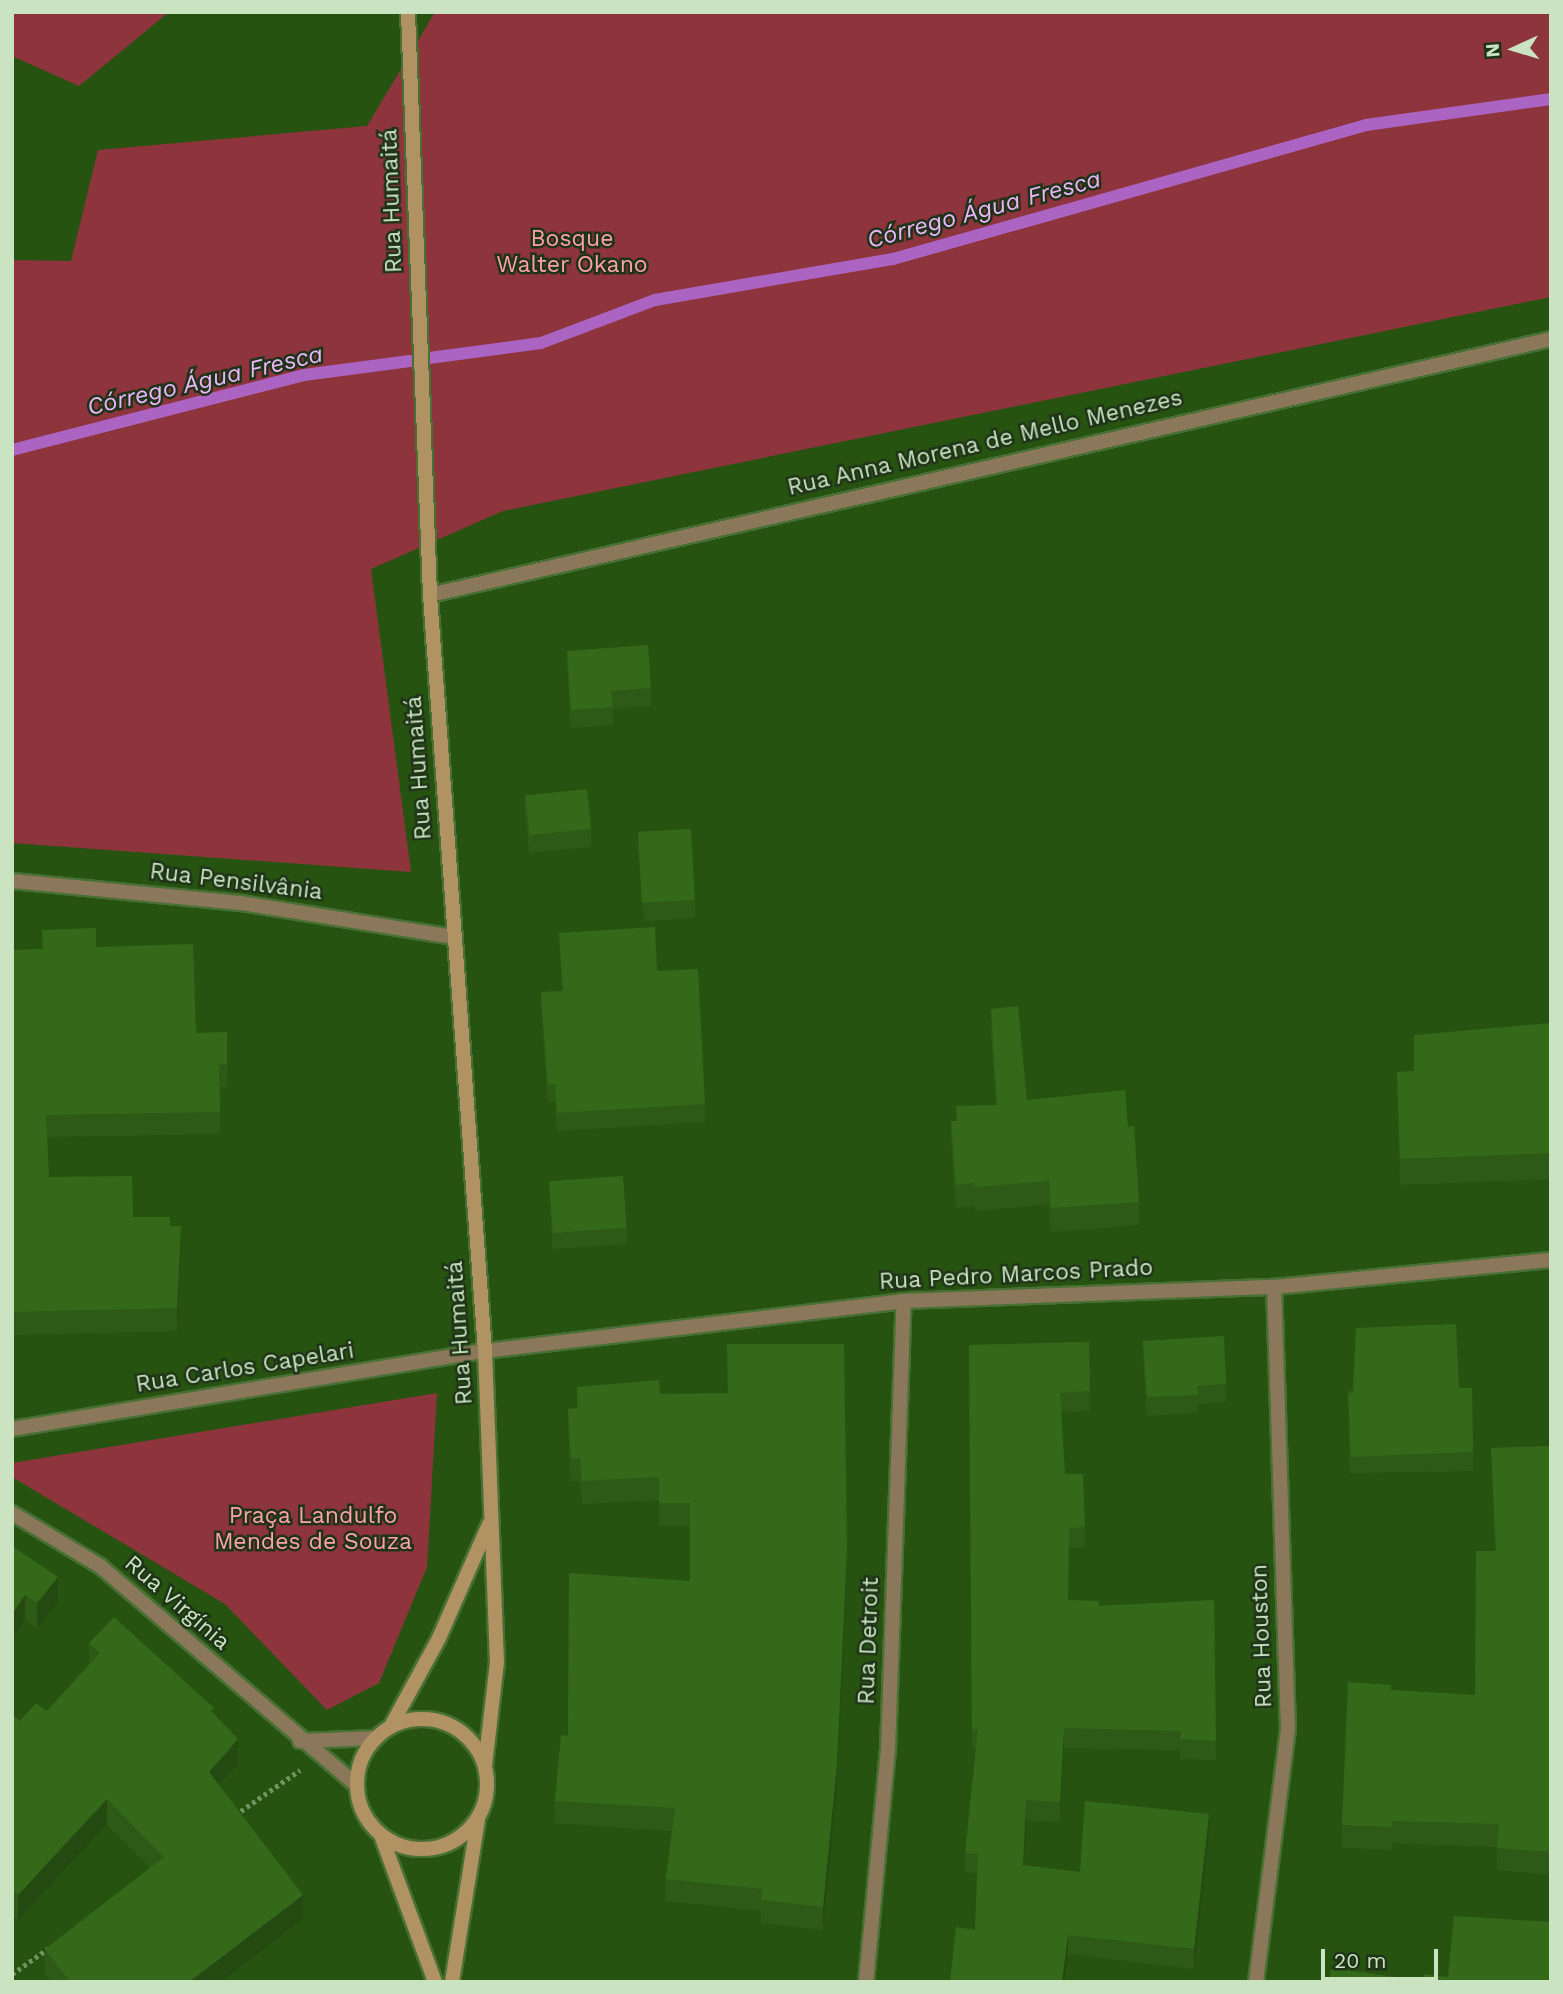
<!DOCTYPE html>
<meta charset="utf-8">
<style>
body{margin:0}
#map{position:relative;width:1563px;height:1994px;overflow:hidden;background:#275311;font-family:"Work Sans",sans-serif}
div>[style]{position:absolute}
.green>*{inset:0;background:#8e343d}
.stream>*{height:12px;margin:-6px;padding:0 6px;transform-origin:6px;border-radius:6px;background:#ab64c2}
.path>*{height:4.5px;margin-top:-2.25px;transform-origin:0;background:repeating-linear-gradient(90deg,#709460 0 3.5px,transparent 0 7px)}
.roads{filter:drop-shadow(2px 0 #487034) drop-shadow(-2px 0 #487034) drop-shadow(0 2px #487034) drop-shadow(0 -2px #487034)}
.street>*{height:14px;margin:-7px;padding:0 7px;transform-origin:7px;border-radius:7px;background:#8b785b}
.secondary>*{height:14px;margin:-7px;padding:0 7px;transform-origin:7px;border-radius:7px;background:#b19263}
.secondary>.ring{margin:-7px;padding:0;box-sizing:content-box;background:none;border:14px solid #b19263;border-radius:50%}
.wall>*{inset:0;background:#2d5a16;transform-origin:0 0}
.shaded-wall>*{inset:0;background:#244a12}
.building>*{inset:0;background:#34691a;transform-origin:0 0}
span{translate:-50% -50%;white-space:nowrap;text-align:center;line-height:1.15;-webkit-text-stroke:5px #1f3318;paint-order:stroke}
.street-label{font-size:23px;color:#cae4c1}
.park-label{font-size:23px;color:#ffa2a5}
.water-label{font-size:24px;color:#eab6fc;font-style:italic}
.frame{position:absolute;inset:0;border:14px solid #cae4c1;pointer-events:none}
.north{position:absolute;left:1479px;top:14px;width:70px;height:70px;-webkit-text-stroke:5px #1f3318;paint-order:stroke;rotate:266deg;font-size:19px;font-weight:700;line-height:28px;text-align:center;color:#cae4c1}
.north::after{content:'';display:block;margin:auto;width:24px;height:32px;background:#cae4c1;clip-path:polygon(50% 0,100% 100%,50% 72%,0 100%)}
.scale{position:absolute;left:1321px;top:1949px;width:117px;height:32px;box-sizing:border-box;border:4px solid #cae4c1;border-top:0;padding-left:9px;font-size:21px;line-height:24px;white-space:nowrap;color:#cae4c1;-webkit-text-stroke:5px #1f3318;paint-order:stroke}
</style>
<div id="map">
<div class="green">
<div style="clip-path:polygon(12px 12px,169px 12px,79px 86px,12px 56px)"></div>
<div style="clip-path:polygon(435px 12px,1551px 12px,1551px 297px,503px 511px,371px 569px,411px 872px,12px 843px,12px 260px,71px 261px,98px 150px,367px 126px)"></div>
<div style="clip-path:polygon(437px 1393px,427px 1567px,379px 1683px,327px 1710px,225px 1604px,12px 1477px,12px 1463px)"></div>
</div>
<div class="stream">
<div style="left:429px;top:358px;width:113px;rotate:-7.6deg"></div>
<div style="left:541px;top:343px;width:122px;rotate:-20.7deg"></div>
<div style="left:655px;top:300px;width:242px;rotate:-9.8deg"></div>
<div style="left:893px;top:259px;width:492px;rotate:-15.8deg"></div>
<div style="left:1366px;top:125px;width:187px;rotate:-8deg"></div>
<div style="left:12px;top:450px;width:301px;rotate:-14.4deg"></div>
<div style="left:304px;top:375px;width:107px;rotate:-7.5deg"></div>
</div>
<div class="path">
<div style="left:235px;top:1815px;width:79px;rotate:-34.7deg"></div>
<div style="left:12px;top:1974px;width:45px;rotate:-35.1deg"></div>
</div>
<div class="roads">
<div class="street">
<div style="left:430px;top:595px;width:1150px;rotate:-12.86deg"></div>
<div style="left:12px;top:881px;width:230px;rotate:5.5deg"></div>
<div style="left:241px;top:903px;width:215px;rotate:9.1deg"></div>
<div style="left:12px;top:1429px;width:479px;rotate:-9.4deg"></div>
<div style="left:485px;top:1351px;width:422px;rotate:-6.8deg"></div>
<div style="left:904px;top:1301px;width:370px;rotate:-2.2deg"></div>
<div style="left:1274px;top:1287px;width:278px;rotate:-5.6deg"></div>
<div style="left:12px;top:1513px;width:103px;rotate:31.1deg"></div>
<div style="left:100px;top:1566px;width:335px;rotate:40.5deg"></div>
<div style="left:300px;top:1741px;width:76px;rotate:-2.3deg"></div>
<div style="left:866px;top:1982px;width:234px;rotate:-84.6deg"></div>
<div style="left:888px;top:1749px;width:448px;rotate:-88deg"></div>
<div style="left:1256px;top:1982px;width:255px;rotate:-82.8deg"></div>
<div style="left:1288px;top:1729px;width:442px;rotate:-91.8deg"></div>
</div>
<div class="secondary">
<div style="left:408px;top:12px;width:583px;rotate:87.84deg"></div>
<div style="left:430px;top:595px;width:758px;rotate:85.84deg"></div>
<div style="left:485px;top:1351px;width:311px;rotate:87.8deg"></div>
<div style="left:497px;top:1662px;width:104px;rotate:96.6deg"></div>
<div class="ring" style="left:357px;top:1719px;width:116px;height:116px"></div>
<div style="left:392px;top:1724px;width:98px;rotate:-61.3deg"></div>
<div style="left:439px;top:1638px;width:124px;rotate:-66.3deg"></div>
<div style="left:382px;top:1838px;width:153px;rotate:69.8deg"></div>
<div style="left:452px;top:1982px;width:165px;rotate:-80.9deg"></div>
</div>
</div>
<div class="wall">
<div style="clip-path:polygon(567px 651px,651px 688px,651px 706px,613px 709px,613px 725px,571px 728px,567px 669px)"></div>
<div style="clip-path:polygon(525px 794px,591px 829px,591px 847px,529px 853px,525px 812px)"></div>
<div style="clip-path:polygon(638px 833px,695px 900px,695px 918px,645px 921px,638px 852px)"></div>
<div style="clip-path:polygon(42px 930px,96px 947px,196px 1033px,227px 1032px,227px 1087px,220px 1087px,220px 1134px,47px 1137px,49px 1177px,133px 1217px,170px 1226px,181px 1249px,177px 1331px,12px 1335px,12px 950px,42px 949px)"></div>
<div style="clip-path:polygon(559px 933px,657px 971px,705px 1104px,705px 1122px,557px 1131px,555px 1102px,548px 1103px,541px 1010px,541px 992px,562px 991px)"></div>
<div style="clip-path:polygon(991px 1009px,1027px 1100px,1128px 1127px,1139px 1202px,1139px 1225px,1051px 1232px,1049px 1204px,975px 1211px,974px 1206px,956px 1208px,951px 1144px,951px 1121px,956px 1121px,956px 1106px,996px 1105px,991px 1032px)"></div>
<div style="clip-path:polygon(1551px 1023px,1551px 1179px,1400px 1185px,1397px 1072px,1414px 1071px)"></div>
<div style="clip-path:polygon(549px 1181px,627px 1228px,627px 1244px,552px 1249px)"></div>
<div style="clip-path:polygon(1143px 1341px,1226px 1384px,1226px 1402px,1198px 1404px,1198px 1413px,1147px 1416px,1143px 1359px)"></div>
<div style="clip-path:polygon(1089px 1342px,1090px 1411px,1061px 1412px,1065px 1474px,1085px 1527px,1085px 1547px,1069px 1548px,1068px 1600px,1099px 1606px,1214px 1600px,1216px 1760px,1180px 1759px,1180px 1750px,1064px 1748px,1060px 1822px,1026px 1820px,1024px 1865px,1080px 1872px,1209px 1833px,1194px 1969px,1068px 1954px,975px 1930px,977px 1873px,965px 1872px,965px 1853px,976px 1749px,972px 1749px,969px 1345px)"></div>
<div style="clip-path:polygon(577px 1387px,660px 1394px,847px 1574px,837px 1788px,823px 1930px,761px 1923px,761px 1911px,666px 1901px,666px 1879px,672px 1831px,555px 1823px,555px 1801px,568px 1736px,690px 1581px,690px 1526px,659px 1526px,659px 1500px,582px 1504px,580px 1481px,571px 1482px,568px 1432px,568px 1409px,577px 1408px)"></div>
<div style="left:1472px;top:1388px;width:83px;height:124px;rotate:89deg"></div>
<div style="clip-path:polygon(1551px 1446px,1551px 1875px,1497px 1870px,1497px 1847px,1392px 1843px,1392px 1850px,1342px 1848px,1342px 1825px,1391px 1690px,1475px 1695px,1495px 1551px,1491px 1448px)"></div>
<div style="clip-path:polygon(12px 1546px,58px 1602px,37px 1628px,25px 1620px,12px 1639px)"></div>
<div style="clip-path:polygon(89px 1643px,214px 1714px,238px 1764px,219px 1785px,303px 1919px,221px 1982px,51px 1982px,45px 1974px,45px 1949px,150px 1868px,107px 1824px,18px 1920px,12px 1914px,12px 1715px,20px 1721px,47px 1711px,89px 1664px)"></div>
</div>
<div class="shaded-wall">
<div style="clip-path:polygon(181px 1226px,181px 1249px,177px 1331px,177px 1308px)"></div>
<div style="clip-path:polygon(847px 1551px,847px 1574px,837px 1788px,823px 1930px,823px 1907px)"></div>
<div style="clip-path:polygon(58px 1577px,58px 1602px,37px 1628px,37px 1603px)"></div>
<div style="clip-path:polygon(25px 1595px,25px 1620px,12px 1639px,12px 1614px)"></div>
<div style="clip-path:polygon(1064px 1728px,1064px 1748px,1060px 1822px,1060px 1802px)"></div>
<div style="clip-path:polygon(238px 1739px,238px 1764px,209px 1796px,209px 1772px)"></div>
<div style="clip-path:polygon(107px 1799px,107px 1824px,18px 1920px,18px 1895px)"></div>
<div style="clip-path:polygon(1026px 1800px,1026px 1820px,1023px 1885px,1023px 1865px)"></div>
<div style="clip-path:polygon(1209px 1814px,1209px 1833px,1194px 1969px,1194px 1949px)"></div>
<div style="clip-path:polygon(303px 1895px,303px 1919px,221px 1982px,189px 1982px)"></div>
<div style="clip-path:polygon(1068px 1935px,1068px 1954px,1065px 1982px,1062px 1982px)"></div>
</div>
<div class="building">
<div style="clip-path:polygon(648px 645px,651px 688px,611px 691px,613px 707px,571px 710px,567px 651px)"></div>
<div style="left:587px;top:789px;width:40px;height:62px;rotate:84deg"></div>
<div style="left:691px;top:829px;width:71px;height:53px;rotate:87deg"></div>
<div style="clip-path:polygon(655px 927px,657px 971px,698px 969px,705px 1104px,557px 1113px,555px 1084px,548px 1085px,541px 992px,563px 991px,559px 933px)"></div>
<div style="clip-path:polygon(96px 928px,96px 947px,193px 944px,196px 1033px,227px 1032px,227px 1064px,219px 1065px,220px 1112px,46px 1115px,49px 1177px,132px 1176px,133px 1217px,170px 1217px,170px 1226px,181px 1226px,177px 1308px,12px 1312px,12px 950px,43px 949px,42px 930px)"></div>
<div style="clip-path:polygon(1018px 1006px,1027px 1100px,1125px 1090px,1128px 1127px,1134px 1126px,1139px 1202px,1051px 1208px,1049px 1181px,975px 1187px,974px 1183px,956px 1185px,951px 1121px,957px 1121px,956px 1106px,997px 1105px,991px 1009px)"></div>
<div style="clip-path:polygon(1551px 1023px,1551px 1153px,1400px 1159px,1397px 1072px,1414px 1071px,1414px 1035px)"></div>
<div style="left:623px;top:1176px;width:52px;height:74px;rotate:86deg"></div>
<div style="clip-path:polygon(1456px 1324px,1459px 1388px,1472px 1388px,1473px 1452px,1351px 1457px,1348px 1393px,1353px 1393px,1356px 1328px)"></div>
<div style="clip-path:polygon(1224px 1336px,1226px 1384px,1197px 1386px,1198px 1395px,1147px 1397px,1143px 1341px)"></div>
<div style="clip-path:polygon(1089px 1342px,1090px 1391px,1060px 1393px,1065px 1474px,1083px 1474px,1085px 1527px,1069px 1528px,1068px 1600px,1099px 1601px,1099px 1606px,1214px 1600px,1216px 1741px,1180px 1739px,1181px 1731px,1064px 1728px,1060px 1802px,1026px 1800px,1023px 1865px,1080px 1872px,1085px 1801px,1209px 1814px,1194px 1949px,1068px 1935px,1062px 1982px,950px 1982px,956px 1927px,975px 1930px,978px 1854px,965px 1853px,978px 1729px,972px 1729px,969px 1345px)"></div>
<div style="clip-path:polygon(727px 1344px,844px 1344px,847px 1551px,837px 1765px,823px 1907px,761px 1900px,763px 1889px,666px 1879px,675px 1808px,555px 1801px,561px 1735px,568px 1736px,569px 1573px,690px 1581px,690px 1503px,659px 1503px,659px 1477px,582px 1481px,580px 1458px,571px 1459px,568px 1409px,578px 1408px,577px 1387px,659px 1380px,660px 1394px,728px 1393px)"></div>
<div style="clip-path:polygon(1551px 1446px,1551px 1852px,1497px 1848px,1499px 1824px,1392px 1821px,1392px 1827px,1342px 1825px,1348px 1682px,1391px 1685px,1391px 1690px,1475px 1695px,1476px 1551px,1496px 1551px,1491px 1448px)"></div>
<div style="clip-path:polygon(12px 1546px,58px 1577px,37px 1603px,25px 1595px,12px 1614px)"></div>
<div style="clip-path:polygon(114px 1617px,214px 1708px,211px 1711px,238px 1739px,209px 1772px,303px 1895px,189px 1982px,70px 1982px,45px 1949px,164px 1857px,107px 1799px,18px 1895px,12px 1889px,12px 1715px,20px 1721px,36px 1703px,47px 1711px,100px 1653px,89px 1643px)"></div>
<div style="clip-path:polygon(1454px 1916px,1551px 1922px,1551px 1982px,1329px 1982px,1331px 1968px,1424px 1981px,1424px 1974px,1448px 1977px)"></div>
</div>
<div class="street-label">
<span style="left:392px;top:201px;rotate:-92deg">Rua Humaitá</span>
<span style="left:985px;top:443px;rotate:-13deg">Rua Anna Morena de Mello Menezes</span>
<span style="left:419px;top:768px;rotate:-94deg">Rua Humaitá</span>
<span style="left:236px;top:882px;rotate:7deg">Rua Pensilvânia</span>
<span style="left:1016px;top:1275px;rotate:-3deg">Rua Pedro Marcos Prado</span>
<span style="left:460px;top:1333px;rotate:-94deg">Rua Humaitá</span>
<span style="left:245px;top:1368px;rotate:-9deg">Rua Carlos Capelari</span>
<span style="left:177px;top:1603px;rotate:41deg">Rua Virgínia</span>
<span style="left:1262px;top:1636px;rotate:-92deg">Rua Houston</span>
<span style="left:869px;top:1641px;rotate:-88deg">Rua Detroit</span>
</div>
<div class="park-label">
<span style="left:572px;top:252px">Bosque<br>Walter Okano</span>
<span style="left:313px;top:1529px">Praça Landulfo<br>Mendes de Souza</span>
</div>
<div class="water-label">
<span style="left:984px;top:210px;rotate:-15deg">Córrego Água Fresca</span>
<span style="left:205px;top:381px;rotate:-13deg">Córrego Água Fresca</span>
</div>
<div class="frame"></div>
<div class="north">N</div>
<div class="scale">20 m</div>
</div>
